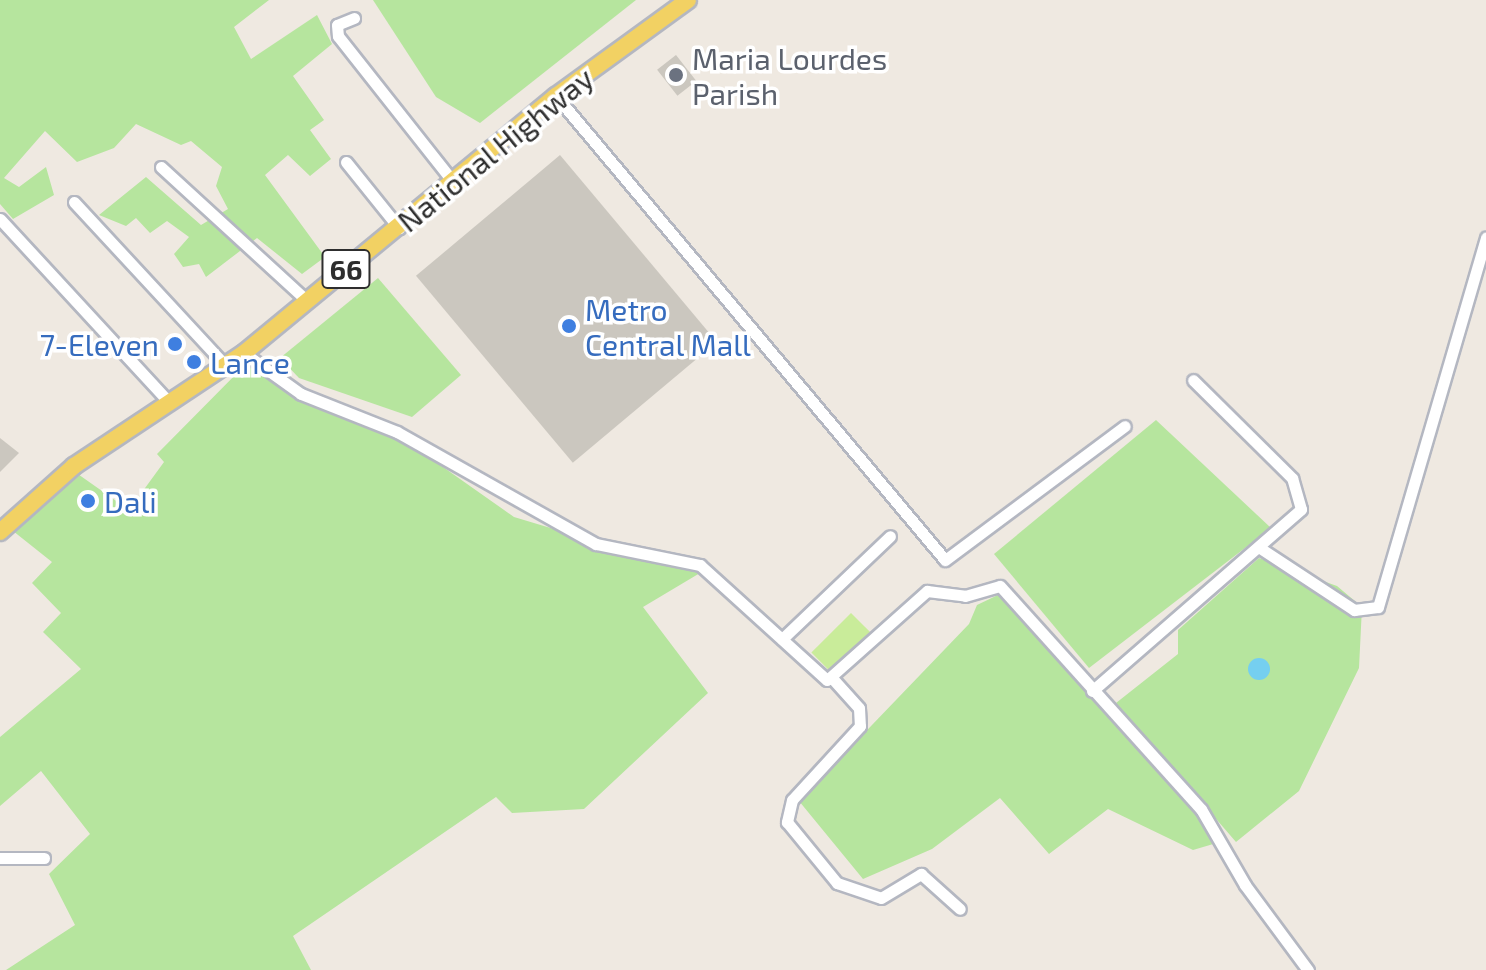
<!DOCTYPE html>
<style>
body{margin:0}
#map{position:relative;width:1486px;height:970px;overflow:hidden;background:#efe9e1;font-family:"Exo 2",sans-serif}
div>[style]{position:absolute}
.green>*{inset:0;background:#b6e59e}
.pitch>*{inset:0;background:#c9ec9a;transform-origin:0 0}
.water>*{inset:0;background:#75cff0}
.round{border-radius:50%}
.building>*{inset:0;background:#cbc7bf;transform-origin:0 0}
.roads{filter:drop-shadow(2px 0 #b4b7c1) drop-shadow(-2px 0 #b4b7c1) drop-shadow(0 2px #b4b7c1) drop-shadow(0 -2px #b4b7c1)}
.minor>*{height:11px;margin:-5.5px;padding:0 5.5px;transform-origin:5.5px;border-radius:5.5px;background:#fff}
.primary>*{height:16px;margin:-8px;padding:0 8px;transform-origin:8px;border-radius:8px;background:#f2d163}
.dots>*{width:22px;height:22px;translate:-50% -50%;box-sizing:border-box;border:4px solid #fff;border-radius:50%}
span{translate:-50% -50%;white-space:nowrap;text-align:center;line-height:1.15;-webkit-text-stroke:7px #fff;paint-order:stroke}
.shield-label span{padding:2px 6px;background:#fff;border:2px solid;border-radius:6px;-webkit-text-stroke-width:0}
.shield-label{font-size:28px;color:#2e2e2e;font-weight:700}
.worship-label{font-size:30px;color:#5b616d}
.left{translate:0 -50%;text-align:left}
.street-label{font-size:30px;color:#2e2e2e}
.shop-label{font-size:30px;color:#366cbe}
.right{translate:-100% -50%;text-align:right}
</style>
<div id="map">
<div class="green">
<div style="clip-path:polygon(0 0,269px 0,234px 27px,251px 59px,317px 15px,332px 44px,293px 76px,324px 120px,310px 130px,331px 159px,310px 176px,288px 155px,265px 175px,325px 257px,302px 274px,257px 238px,206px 277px,199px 264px,183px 267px,174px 254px,189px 237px,167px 221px,150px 233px,136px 218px,126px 226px,99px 215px,146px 177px,201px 225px,228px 209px,216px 186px,222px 167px,191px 141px,181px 145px,136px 124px,114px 148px,77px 162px,45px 131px,4px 178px,19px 187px,46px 167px,54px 195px,13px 219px,0 204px)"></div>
<div style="clip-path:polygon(373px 0,636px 0,480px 123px,436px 97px)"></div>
<div style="clip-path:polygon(378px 278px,461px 375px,412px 417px,299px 378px,280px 358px)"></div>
<div style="clip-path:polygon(246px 364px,389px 429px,514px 517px,700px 573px,643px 607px,708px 693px,584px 809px,512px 813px,496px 797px,293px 936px,311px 970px,6px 970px,75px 925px,49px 874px,90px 834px,41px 771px,0 806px,0 737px,81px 669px,43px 632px,61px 613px,32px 583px,52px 562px,8px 527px,75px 472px,129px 510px,164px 462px,157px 454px)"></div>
<div style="clip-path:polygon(1156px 420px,1271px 528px,1089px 668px,994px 554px)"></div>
<div style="clip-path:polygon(1259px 558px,1337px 586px,1362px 607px,1359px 668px,1299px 791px,1236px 842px,1116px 703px,1178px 654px,1178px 630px)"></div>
<div style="clip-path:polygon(1000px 594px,1165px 777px,1220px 842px,1193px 850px,1108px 809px,1049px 854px,1000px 798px,932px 849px,863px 879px,799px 801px,969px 624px,977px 605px)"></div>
</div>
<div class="pitch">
<div style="left:851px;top:613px;width:28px;height:56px;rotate:45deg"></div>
</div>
<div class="water">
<div class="round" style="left:1248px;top:658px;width:22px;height:22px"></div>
</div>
<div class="building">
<div style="left:676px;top:55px;width:33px;height:24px;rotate:52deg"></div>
<div style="left:560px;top:155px;width:244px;height:188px;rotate:50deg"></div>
<div style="clip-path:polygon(0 438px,19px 453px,0 472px)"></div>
</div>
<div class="roads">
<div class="minor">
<div style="left:354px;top:18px;width:18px;rotate:158deg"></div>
<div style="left:337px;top:25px;width:11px;rotate:85deg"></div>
<div style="left:338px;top:36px;width:187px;rotate:51.7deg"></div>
<div style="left:556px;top:96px;width:605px;rotate:50.02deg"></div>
<div style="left:945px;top:560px;width:224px;rotate:-36.7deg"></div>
<div style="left:346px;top:162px;width:85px;rotate:51.2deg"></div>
<div style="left:161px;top:167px;width:198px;rotate:42.5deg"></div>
<div style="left:74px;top:202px;width:222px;rotate:47.2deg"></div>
<div style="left:0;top:219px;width:249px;rotate:47.3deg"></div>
<div style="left:244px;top:353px;width:70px;rotate:35.7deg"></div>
<div style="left:301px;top:394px;width:103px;rotate:21.6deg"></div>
<div style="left:397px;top:432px;width:228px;rotate:29.4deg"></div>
<div style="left:596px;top:544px;width:106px;rotate:11.4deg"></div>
<div style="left:700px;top:565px;width:171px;rotate:42.2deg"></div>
<div style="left:827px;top:680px;width:134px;rotate:-41.7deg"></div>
<div style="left:927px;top:591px;width:38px;rotate:7deg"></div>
<div style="left:965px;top:596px;width:36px;rotate:-16deg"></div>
<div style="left:1000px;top:586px;width:300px;rotate:48deg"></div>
<div style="left:1201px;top:809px;width:88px;rotate:59.9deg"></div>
<div style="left:1245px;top:885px;width:106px;rotate:53.5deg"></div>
<div style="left:1260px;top:548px;width:113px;rotate:33.4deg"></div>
<div style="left:1354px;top:610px;width:24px;rotate:-7deg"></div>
<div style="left:1378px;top:607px;width:385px;rotate:-73.7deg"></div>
<div style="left:782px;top:639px;width:149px;rotate:-43.6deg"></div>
<div style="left:832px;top:678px;width:40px;rotate:48deg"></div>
<div style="left:859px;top:708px;width:18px;rotate:87deg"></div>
<div style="left:860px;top:726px;width:100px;rotate:132.6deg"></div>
<div style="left:792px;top:800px;width:23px;rotate:103deg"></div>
<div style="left:787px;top:822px;width:79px;rotate:50.7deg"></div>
<div style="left:837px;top:883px;width:46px;rotate:18.8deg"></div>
<div style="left:881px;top:898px;width:47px;rotate:-31deg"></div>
<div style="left:921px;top:874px;width:52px;rotate:41.9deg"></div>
<div style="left:1092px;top:691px;width:277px;rotate:-41deg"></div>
<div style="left:1301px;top:509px;width:32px;rotate:-106deg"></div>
<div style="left:1292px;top:478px;width:139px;rotate:-135.3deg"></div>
<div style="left:0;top:858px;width:44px"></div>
</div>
<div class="primary">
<div style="left:0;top:532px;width:99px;rotate:-41.7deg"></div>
<div style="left:74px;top:466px;width:204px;rotate:-33.6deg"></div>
<div style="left:244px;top:353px;width:404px;rotate:-39.5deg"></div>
<div style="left:556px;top:96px;width:163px;rotate:-36deg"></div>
</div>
</div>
<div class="dots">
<div style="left:676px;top:75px;background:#6b7280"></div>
<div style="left:569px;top:326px;background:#3f7fe0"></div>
<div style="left:175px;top:344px;background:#3f7fe0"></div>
<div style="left:194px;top:362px;background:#3f7fe0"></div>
<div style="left:88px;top:501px;background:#3f7fe0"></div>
</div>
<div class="shield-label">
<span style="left:346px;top:269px">66</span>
</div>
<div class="worship-label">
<span class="left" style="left:692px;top:75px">Maria Lourdes<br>Parish</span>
</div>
<div class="street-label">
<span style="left:495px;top:149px;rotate:-39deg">National Highway</span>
</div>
<div class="shop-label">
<span class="left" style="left:585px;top:326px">Metro<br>Central Mall</span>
<span class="right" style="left:159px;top:344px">7-Eleven</span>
<span class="left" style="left:210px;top:362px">Lance</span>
<span class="left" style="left:104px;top:501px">Dali</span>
</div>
</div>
